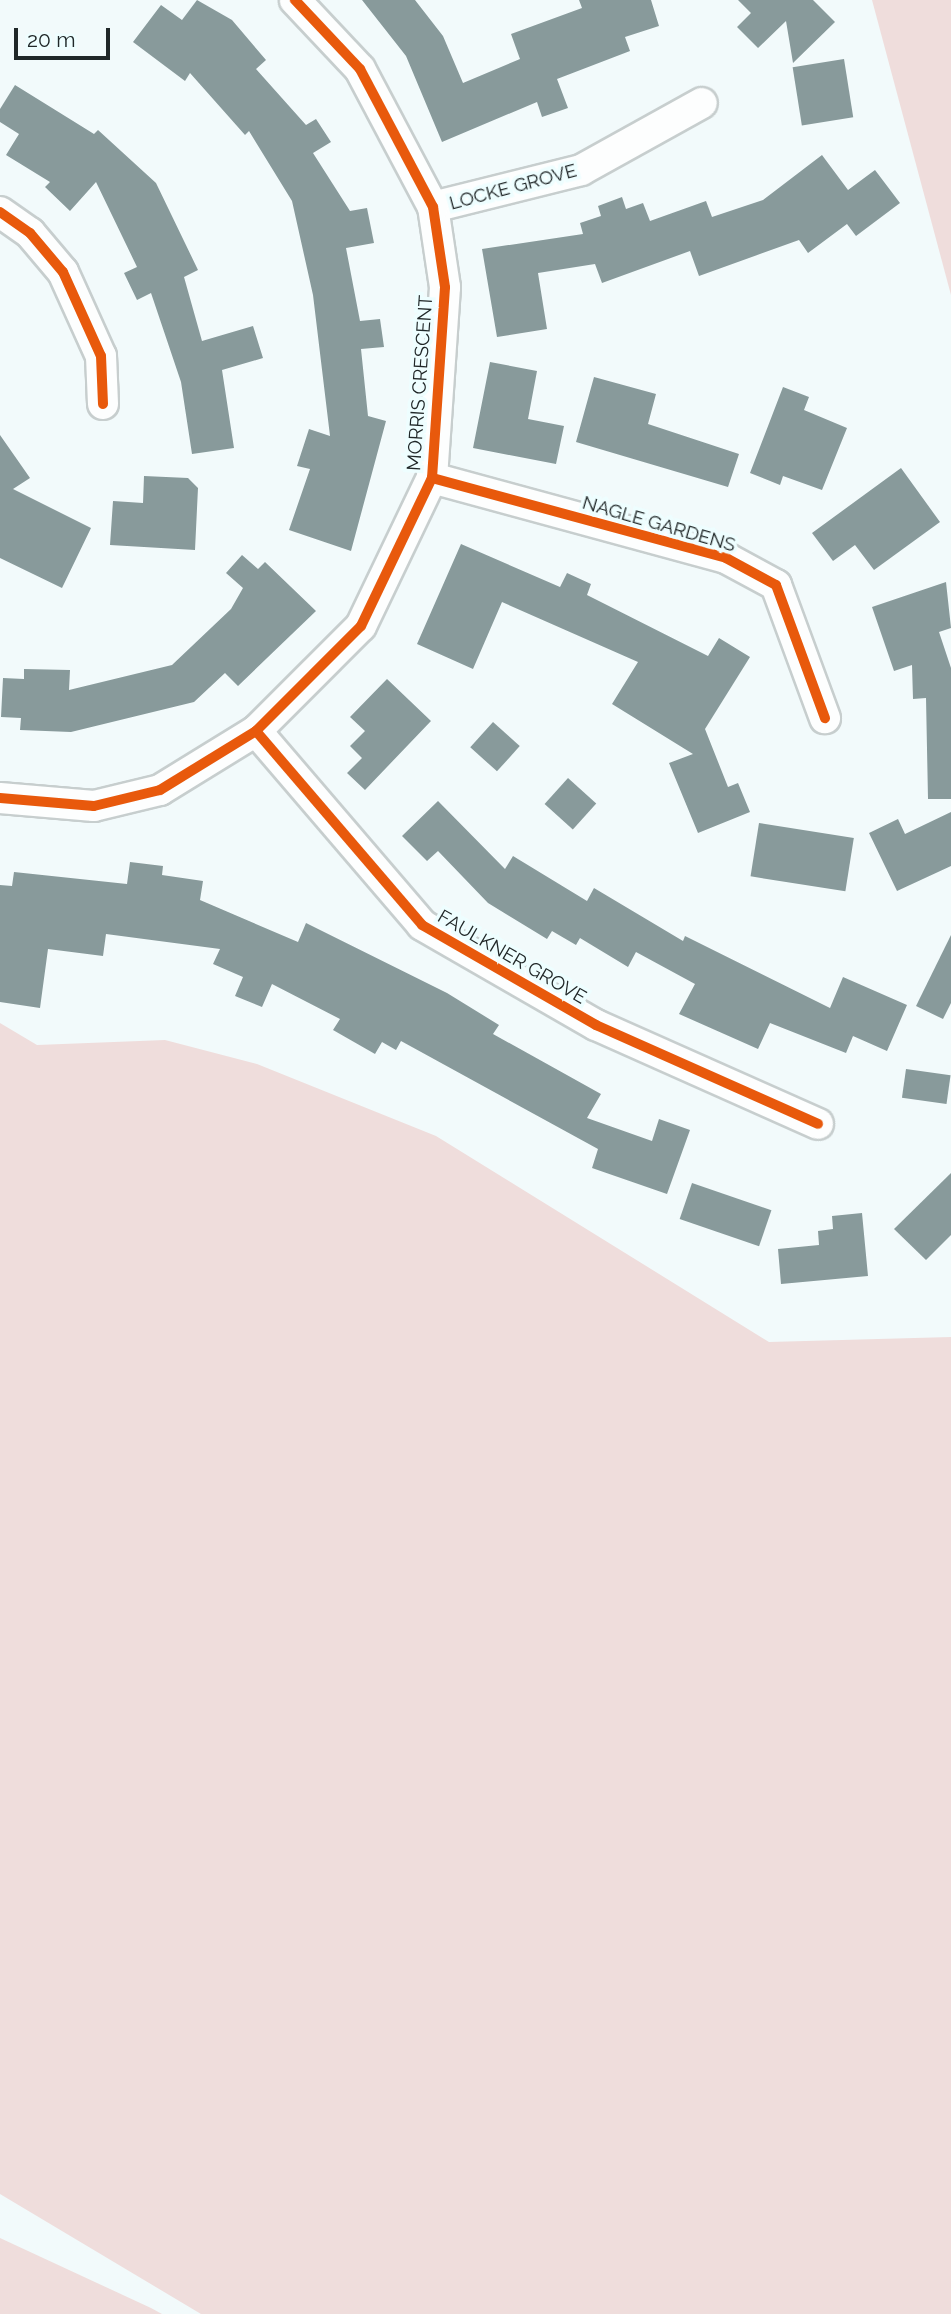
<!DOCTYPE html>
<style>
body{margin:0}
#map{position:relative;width:951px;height:2314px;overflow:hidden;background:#f2fafb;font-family:Raleway,sans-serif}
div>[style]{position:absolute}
.green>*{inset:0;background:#efdddc}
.building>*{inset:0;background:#889a9b;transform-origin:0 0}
.roads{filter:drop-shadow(2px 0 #c7cece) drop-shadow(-2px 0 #c7cece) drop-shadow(0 2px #c7cece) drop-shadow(0 -2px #c7cece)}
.minor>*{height:30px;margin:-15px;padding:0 15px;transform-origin:15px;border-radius:15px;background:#fdfefe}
.cycleway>*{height:10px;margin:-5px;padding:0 5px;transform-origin:5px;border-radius:5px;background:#e8590c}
span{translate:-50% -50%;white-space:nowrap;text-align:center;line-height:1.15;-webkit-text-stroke:7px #eefeff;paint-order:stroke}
.street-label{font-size:19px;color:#202728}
.scale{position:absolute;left:14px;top:28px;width:96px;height:32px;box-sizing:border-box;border:4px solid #202728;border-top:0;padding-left:9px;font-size:21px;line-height:24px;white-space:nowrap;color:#202728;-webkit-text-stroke:5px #eefeff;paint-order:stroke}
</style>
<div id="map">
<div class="green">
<div style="clip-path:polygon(872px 0,951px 0,951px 295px)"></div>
<div style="clip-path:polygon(0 1023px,37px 1045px,165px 1040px,257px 1064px,436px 1136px,769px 1342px,951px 1337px,951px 2314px,201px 2314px,0 2194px)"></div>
<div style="clip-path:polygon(0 2238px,151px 2308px,162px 2314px,0 2314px)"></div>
</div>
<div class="building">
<div style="clip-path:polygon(197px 0,232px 20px,266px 60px,256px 69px,306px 125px,316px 119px,331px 142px,313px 153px,350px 211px,367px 208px,374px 243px,346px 248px,360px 321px,380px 319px,384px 347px,361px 349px,368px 416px,386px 421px,351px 551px,289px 530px,310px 469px,297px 466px,309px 429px,330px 436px,313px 295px,292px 201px,249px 131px,245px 135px,190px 73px,185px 81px,133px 42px,161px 5px,182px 20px)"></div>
<div style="clip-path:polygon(362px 0,415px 0,443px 36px,463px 83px,520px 59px,511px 34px,582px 8px,579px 0,651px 0,659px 26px,625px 37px,630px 51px,557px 79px,568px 108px,542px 117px,537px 102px,442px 142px,406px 56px)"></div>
<div style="clip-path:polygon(738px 0,813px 0,835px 22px,793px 63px,786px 21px,758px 48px,737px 27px,751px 13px)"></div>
<div style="left:844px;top:59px;width:59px;height:52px;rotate:81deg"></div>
<div style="clip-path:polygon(15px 85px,94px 134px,98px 130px,156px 183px,198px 270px,184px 277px,202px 341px,253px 326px,263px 358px,222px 370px,234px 448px,192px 454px,181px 382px,151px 293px,137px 300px,124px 273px,137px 267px,96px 182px,70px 211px,45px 187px,50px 182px,6px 155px,19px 134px,0 122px,0 109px)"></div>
<div style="clip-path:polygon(822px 155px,848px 190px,875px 170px,900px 203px,856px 236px,847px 224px,808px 253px,799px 240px,699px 276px,690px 251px,602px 283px,595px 264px,538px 273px,547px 329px,497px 337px,482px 249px,583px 234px,580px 223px,601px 216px,598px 206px,622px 197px,626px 209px,643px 203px,650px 221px,706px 201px,712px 217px,763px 200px)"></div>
<div style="clip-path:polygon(490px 362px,537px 371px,528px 419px,564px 426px,556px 464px,473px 448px)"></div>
<div style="clip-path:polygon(594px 377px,656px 394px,648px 424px,739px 454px,728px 487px,576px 442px)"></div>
<div style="clip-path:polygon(783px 387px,809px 397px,804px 410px,847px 428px,822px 490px,783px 476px,780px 485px,750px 473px)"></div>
<div style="clip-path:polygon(0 435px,30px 478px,13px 489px,91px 528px,62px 588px,0 558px)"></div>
<div style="clip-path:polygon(901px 468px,940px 522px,874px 570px,855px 545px,833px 561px,812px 533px)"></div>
<div style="clip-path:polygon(144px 476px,188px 478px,198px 488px,195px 550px,110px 545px,113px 501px,143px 503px)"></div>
<div style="clip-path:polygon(461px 544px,560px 587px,567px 573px,591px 584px,587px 595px,708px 656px,719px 638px,750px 657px,705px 729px,728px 787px,738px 783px,750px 812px,698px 833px,669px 763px,693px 754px,612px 704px,638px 662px,502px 602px,473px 669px,417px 644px)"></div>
<div style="clip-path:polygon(242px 555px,258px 569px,265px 562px,316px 611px,238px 686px,225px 673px,194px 702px,71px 732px,20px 730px,21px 718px,1px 717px,3px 678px,24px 679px,24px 669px,70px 670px,69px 690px,172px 665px,231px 609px,243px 588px,226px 573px)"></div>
<div style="clip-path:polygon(946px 582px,951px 628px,939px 632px,951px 668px,951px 799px,928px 799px,926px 698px,913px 699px,912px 665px,894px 671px,872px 607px)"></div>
<div style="clip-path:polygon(387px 679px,431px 721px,365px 790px,347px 773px,362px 758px,350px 746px,365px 731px,350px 717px)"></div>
<div style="left:493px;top:722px;width:36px;height:34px;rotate:42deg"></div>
<div style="left:568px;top:778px;width:38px;height:35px;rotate:42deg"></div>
<div style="clip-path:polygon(438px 801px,505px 869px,513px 856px,587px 901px,594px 888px,683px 941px,685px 936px,830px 1008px,843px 977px,907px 1005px,887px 1051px,853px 1036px,846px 1053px,770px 1023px,758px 1049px,679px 1014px,695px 984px,636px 952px,628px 967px,580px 938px,576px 945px,552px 931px,547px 939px,488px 903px,438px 851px,427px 861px,402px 836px)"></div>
<div style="clip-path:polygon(951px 812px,951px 866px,897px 891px,869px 833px,898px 819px,905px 834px)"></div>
<div style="left:759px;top:823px;width:96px;height:54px;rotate:9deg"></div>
<div style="clip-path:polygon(130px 862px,163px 866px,162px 875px,203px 881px,200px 900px,298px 942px,306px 923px,447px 993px,499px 1025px,493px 1034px,601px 1094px,587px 1118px,652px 1141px,659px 1119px,690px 1130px,667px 1194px,592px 1168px,598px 1149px,401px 1041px,396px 1050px,382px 1042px,375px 1054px,333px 1030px,340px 1019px,272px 984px,262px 1007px,235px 996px,243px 977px,213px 964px,220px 949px,106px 934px,103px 956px,48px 949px,40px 1008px,0 1002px,0 885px,12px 886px,14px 872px,127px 884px)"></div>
<div style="clip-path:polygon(951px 935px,951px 1003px,943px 1019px,916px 1006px)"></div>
<div style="left:906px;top:1069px;width:45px;height:29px;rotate:8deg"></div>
<div style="clip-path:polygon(951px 1173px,951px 1235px,926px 1260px,894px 1229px)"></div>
<div style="left:692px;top:1183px;width:84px;height:38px;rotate:19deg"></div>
<div style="clip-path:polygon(862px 1213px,868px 1276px,781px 1284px,778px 1249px,819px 1245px,818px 1231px,833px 1229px,832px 1216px)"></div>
</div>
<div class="roads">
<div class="minor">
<div style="left:433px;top:207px;width:153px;rotate:-14deg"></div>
<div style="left:581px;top:170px;width:138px;rotate:-29deg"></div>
<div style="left:0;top:212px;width:37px;rotate:35deg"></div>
<div style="left:30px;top:233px;width:51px;rotate:49.8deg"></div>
<div style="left:63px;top:272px;width:92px;rotate:65.7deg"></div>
<div style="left:101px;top:356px;width:48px;rotate:87.6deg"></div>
<div style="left:432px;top:478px;width:305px;rotate:15.2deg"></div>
<div style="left:726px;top:558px;width:57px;rotate:28.4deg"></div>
<div style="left:776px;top:585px;width:142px;rotate:69.8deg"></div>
<div style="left:256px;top:731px;width:255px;rotate:49.4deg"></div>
<div style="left:422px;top:925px;width:201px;rotate:29.9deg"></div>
<div style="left:596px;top:1025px;width:243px;rotate:24deg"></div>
<div style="left:0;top:798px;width:94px;rotate:4.9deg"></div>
<div style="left:94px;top:806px;width:68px;rotate:-13.6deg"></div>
<div style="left:160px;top:790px;width:113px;rotate:-31.6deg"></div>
<div style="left:256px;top:731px;width:148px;rotate:-45deg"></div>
<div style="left:361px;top:626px;width:164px;rotate:-64.4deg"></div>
<div style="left:432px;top:478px;width:191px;rotate:-86.1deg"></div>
<div style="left:445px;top:287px;width:81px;rotate:-98.5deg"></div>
<div style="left:433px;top:207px;width:156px;rotate:-117.9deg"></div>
<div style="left:360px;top:69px;width:95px;rotate:-133.3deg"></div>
</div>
</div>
<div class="cycleway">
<div style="left:0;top:212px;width:37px;rotate:35deg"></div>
<div style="left:30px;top:233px;width:51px;rotate:49.8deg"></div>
<div style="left:63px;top:272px;width:92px;rotate:65.7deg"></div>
<div style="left:101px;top:356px;width:48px;rotate:87.6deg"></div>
<div style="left:432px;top:478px;width:305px;rotate:15.2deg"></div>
<div style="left:726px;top:558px;width:57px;rotate:28.4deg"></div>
<div style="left:776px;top:585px;width:142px;rotate:69.8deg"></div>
<div style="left:256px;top:731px;width:255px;rotate:49.4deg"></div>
<div style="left:422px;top:925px;width:201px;rotate:29.9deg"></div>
<div style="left:596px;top:1025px;width:243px;rotate:24deg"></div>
<div style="left:0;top:798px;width:94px;rotate:4.9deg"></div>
<div style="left:94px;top:806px;width:68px;rotate:-13.6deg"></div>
<div style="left:160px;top:790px;width:113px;rotate:-31.6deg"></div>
<div style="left:256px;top:731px;width:148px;rotate:-45deg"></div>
<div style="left:361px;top:626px;width:164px;rotate:-64.4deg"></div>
<div style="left:432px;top:478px;width:191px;rotate:-86.1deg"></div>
<div style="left:445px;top:287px;width:81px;rotate:-98.5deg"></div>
<div style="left:433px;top:207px;width:156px;rotate:-117.9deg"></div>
<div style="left:360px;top:69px;width:95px;rotate:-133.3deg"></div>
</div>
<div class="street-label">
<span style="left:513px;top:187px;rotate:-15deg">LOCKE GROVE</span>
<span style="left:420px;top:383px;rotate:-86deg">MORRIS CRESCENT</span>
<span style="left:659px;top:524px;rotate:16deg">NAGLE GARDENS</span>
<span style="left:512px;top:957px;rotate:30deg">FAULKNER GROVE</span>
</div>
<div class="scale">20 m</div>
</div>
